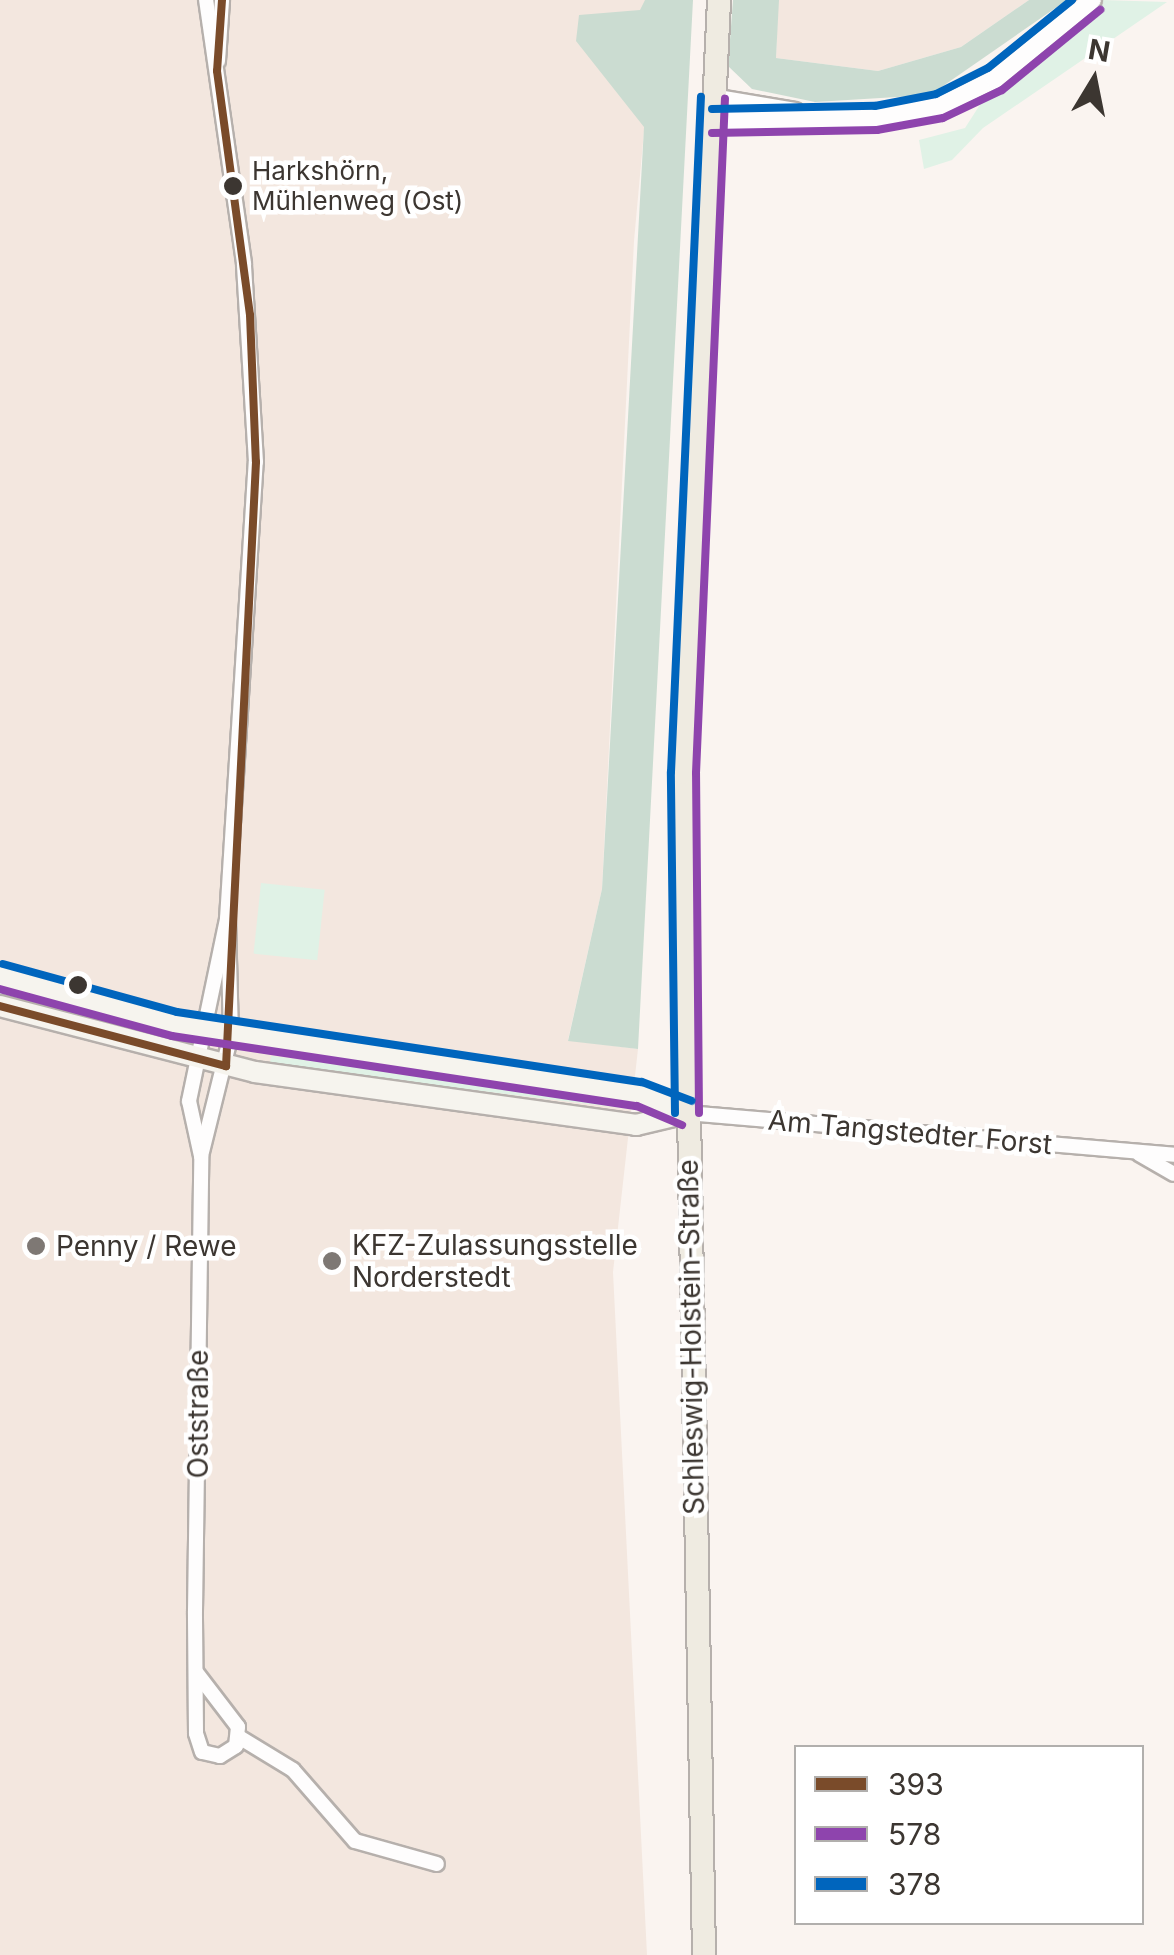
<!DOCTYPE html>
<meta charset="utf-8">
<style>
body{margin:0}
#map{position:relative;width:1174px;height:1955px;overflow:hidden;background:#faf4f0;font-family:Inter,sans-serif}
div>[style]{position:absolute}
.built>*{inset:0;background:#f3e7df}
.green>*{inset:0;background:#e0f2e6;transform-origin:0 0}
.forest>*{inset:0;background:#cbdcd1}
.roads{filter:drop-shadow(2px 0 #b6b0ac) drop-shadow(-2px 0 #b6b0ac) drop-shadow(0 2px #b6b0ac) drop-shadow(0 -2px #b6b0ac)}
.minor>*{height:14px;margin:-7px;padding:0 7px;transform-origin:7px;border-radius:7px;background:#fefdfd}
.tertiary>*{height:18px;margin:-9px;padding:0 9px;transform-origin:9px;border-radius:9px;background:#fefdfd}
.secondary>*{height:20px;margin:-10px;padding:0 10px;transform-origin:10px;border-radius:10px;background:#f6f4ee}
.primary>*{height:22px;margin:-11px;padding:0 11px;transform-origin:11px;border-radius:11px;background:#efebe1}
.bus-1>*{height:8px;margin:-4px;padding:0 4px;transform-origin:4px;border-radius:4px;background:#7a4b2a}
.bus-2>*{height:8px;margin:-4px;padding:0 4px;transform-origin:4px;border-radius:4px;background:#8e44ad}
.bus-3>*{height:8px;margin:-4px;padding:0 4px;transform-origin:4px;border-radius:4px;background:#0065bd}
.dots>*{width:28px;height:28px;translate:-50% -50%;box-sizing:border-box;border:5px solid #fff;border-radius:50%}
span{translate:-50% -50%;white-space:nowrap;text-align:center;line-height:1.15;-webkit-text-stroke:9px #fff;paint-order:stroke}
.bus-label{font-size:26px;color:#3c3631}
.left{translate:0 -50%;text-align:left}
.street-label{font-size:28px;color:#3c3631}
.poi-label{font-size:28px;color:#3c3631}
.legend{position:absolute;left:794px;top:1745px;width:350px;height:180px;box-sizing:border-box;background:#fff;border:2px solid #b1afad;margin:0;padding:12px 18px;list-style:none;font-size:30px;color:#3c3631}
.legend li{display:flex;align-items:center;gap:20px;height:50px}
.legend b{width:50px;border:2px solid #b1afad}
.north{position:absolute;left:1044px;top:30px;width:100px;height:100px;-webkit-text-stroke:8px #fff;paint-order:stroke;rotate:10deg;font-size:28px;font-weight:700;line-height:40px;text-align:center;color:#3c3631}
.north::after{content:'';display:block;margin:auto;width:35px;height:45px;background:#3c3631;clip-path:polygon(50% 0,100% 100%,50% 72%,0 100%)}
</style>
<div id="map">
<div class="built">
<div style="clip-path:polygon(0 0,656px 0,634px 241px,602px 889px,568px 1040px,638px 1049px,613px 1272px,647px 1955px,0 1955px)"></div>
<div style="clip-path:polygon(778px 0,1029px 0,961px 47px,878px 71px,776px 58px)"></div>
</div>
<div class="green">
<div style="clip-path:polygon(1102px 0,1167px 2px,983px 128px,952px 160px,924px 169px,919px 140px,965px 128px,990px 89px)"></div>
<div style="left:261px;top:883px;width:64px;height:71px;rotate:6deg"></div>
<div style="clip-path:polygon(0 986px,163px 1029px,160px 1042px,0 994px)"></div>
<div style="left:271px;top:1056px;width:368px;height:9px;rotate:7deg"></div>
</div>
<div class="forest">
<div style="clip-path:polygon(645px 0,693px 0,638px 1049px,568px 1041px,602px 889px,644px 127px,576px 41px,579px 15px,640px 10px)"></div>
<div style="clip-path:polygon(733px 0,779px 0,776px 58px,878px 71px,961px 47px,1029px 0,1067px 0,930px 95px,815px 102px,752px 89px,728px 66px)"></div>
</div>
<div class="roads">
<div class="minor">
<div style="left:218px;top:61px;width:61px;rotate:-86.2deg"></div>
<div style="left:687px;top:1113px;width:489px;rotate:4.9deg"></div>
<div style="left:1139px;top:1154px;width:40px;rotate:29.7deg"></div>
<div style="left:201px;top:1156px;width:125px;rotate:-76.1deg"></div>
<div style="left:231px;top:1035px;width:113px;rotate:-91.5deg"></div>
<div style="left:196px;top:1672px;width:69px;rotate:52.6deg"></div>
<div style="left:238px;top:1727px;width:19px;rotate:96deg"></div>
<div style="left:236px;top:1746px;width:19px;rotate:148deg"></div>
<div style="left:220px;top:1756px;width:18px;rotate:-167deg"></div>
<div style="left:202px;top:1752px;width:20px;rotate:-108deg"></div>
<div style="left:196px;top:1733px;width:122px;rotate:-90.5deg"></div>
<div style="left:195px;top:1611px;width:455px;rotate:-89.2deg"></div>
<div style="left:201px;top:1156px;width:56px;rotate:-102.3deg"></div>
<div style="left:189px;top:1101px;width:186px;rotate:-78.2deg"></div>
<div style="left:227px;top:919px;width:458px;rotate:-86.4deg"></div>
<div style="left:256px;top:462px;width:199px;rotate:-93.5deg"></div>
<div style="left:244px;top:263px;width:266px;rotate:-98.2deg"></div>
<div style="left:239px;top:1737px;width:63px;rotate:31.4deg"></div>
<div style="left:293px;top:1770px;width:94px;rotate:48.9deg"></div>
<div style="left:355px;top:1841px;width:85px;rotate:15.7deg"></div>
</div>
<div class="tertiary">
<div style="left:713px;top:98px;width:83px;rotate:9.7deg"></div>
<div style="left:712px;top:121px;width:164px;rotate:-1deg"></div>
<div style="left:876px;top:118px;width:65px;rotate:-10.6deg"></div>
<div style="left:940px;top:106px;width:61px;rotate:-26.1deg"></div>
<div style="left:995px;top:79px;width:125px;rotate:-39.2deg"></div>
</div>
<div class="secondary">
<div style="left:0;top:976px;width:180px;rotate:15.4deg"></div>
<div style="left:174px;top:1024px;width:471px;rotate:8.5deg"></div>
<div style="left:640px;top:1094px;width:51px;rotate:22deg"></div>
<div style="left:0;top:1006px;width:263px;rotate:14.5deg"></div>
<div style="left:255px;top:1072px;width:385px;rotate:7.9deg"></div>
<div style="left:636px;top:1125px;width:52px;rotate:-13.2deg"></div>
</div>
<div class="primary">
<div style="left:704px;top:1955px;width:1182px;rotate:-91.02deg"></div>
<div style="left:683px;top:773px;width:774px;rotate:-87.33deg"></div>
</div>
</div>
<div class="bus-1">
<div style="left:222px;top:0;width:71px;rotate:94deg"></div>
<div style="left:217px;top:71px;width:246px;rotate:82.3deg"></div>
<div style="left:250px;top:315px;width:147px;rotate:87.7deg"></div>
<div style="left:256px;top:462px;width:605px;rotate:92.84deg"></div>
<div style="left:0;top:1006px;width:234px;rotate:14.9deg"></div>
</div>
<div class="bus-2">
<div style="left:712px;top:133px;width:165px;rotate:-1deg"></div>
<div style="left:877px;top:130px;width:67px;rotate:-10.3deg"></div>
<div style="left:943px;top:118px;width:65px;rotate:-25.4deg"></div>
<div style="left:1002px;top:90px;width:127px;rotate:-39.2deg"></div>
<div style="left:0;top:989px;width:178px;rotate:15.3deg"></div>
<div style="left:172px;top:1036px;width:470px;rotate:8.6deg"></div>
<div style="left:637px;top:1106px;width:49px;rotate:22.9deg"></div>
<div style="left:699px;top:1113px;width:340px;rotate:-90.5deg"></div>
<div style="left:696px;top:773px;width:675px;rotate:-87.54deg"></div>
</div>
<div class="bus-3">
<div style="left:712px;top:109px;width:163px;rotate:-1.1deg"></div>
<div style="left:875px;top:106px;width:62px;rotate:-11.1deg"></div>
<div style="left:936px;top:94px;width:58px;rotate:-26.6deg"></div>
<div style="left:988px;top:68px;width:108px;rotate:-39deg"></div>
<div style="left:3px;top:964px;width:180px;rotate:15.4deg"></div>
<div style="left:177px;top:1012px;width:470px;rotate:8.6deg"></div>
<div style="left:642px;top:1082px;width:53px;rotate:20.8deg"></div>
<div style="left:675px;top:1113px;width:341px;rotate:-90.7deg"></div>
<div style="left:671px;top:772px;width:676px;rotate:-87.46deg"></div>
</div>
<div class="dots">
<div style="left:233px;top:186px;background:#3c3631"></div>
<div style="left:78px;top:985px;background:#3c3631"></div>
<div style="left:36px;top:1246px;background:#7e7874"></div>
<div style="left:332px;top:1261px;background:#7e7874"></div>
</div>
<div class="bus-label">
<span class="left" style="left:252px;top:186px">Harkshörn,<br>Mühlenweg (Ost)</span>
</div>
<div class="street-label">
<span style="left:910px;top:1132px;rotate:5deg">Am Tangstedter Forst</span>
<span style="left:691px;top:1337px;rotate:-91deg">Schleswig-Holstein-Straße</span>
<span style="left:198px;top:1414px;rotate:-90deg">Oststraße</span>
</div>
<div class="poi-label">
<span class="left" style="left:352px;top:1261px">KFZ-Zulassungsstelle<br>Norderstedt</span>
<span class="left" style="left:56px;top:1246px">Penny / Rewe</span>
</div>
<ul class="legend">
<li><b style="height:12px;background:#7a4b2a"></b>393</li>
<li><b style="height:12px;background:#8e44ad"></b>578</li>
<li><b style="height:12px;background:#0065bd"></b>378</li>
</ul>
<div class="north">N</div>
</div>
